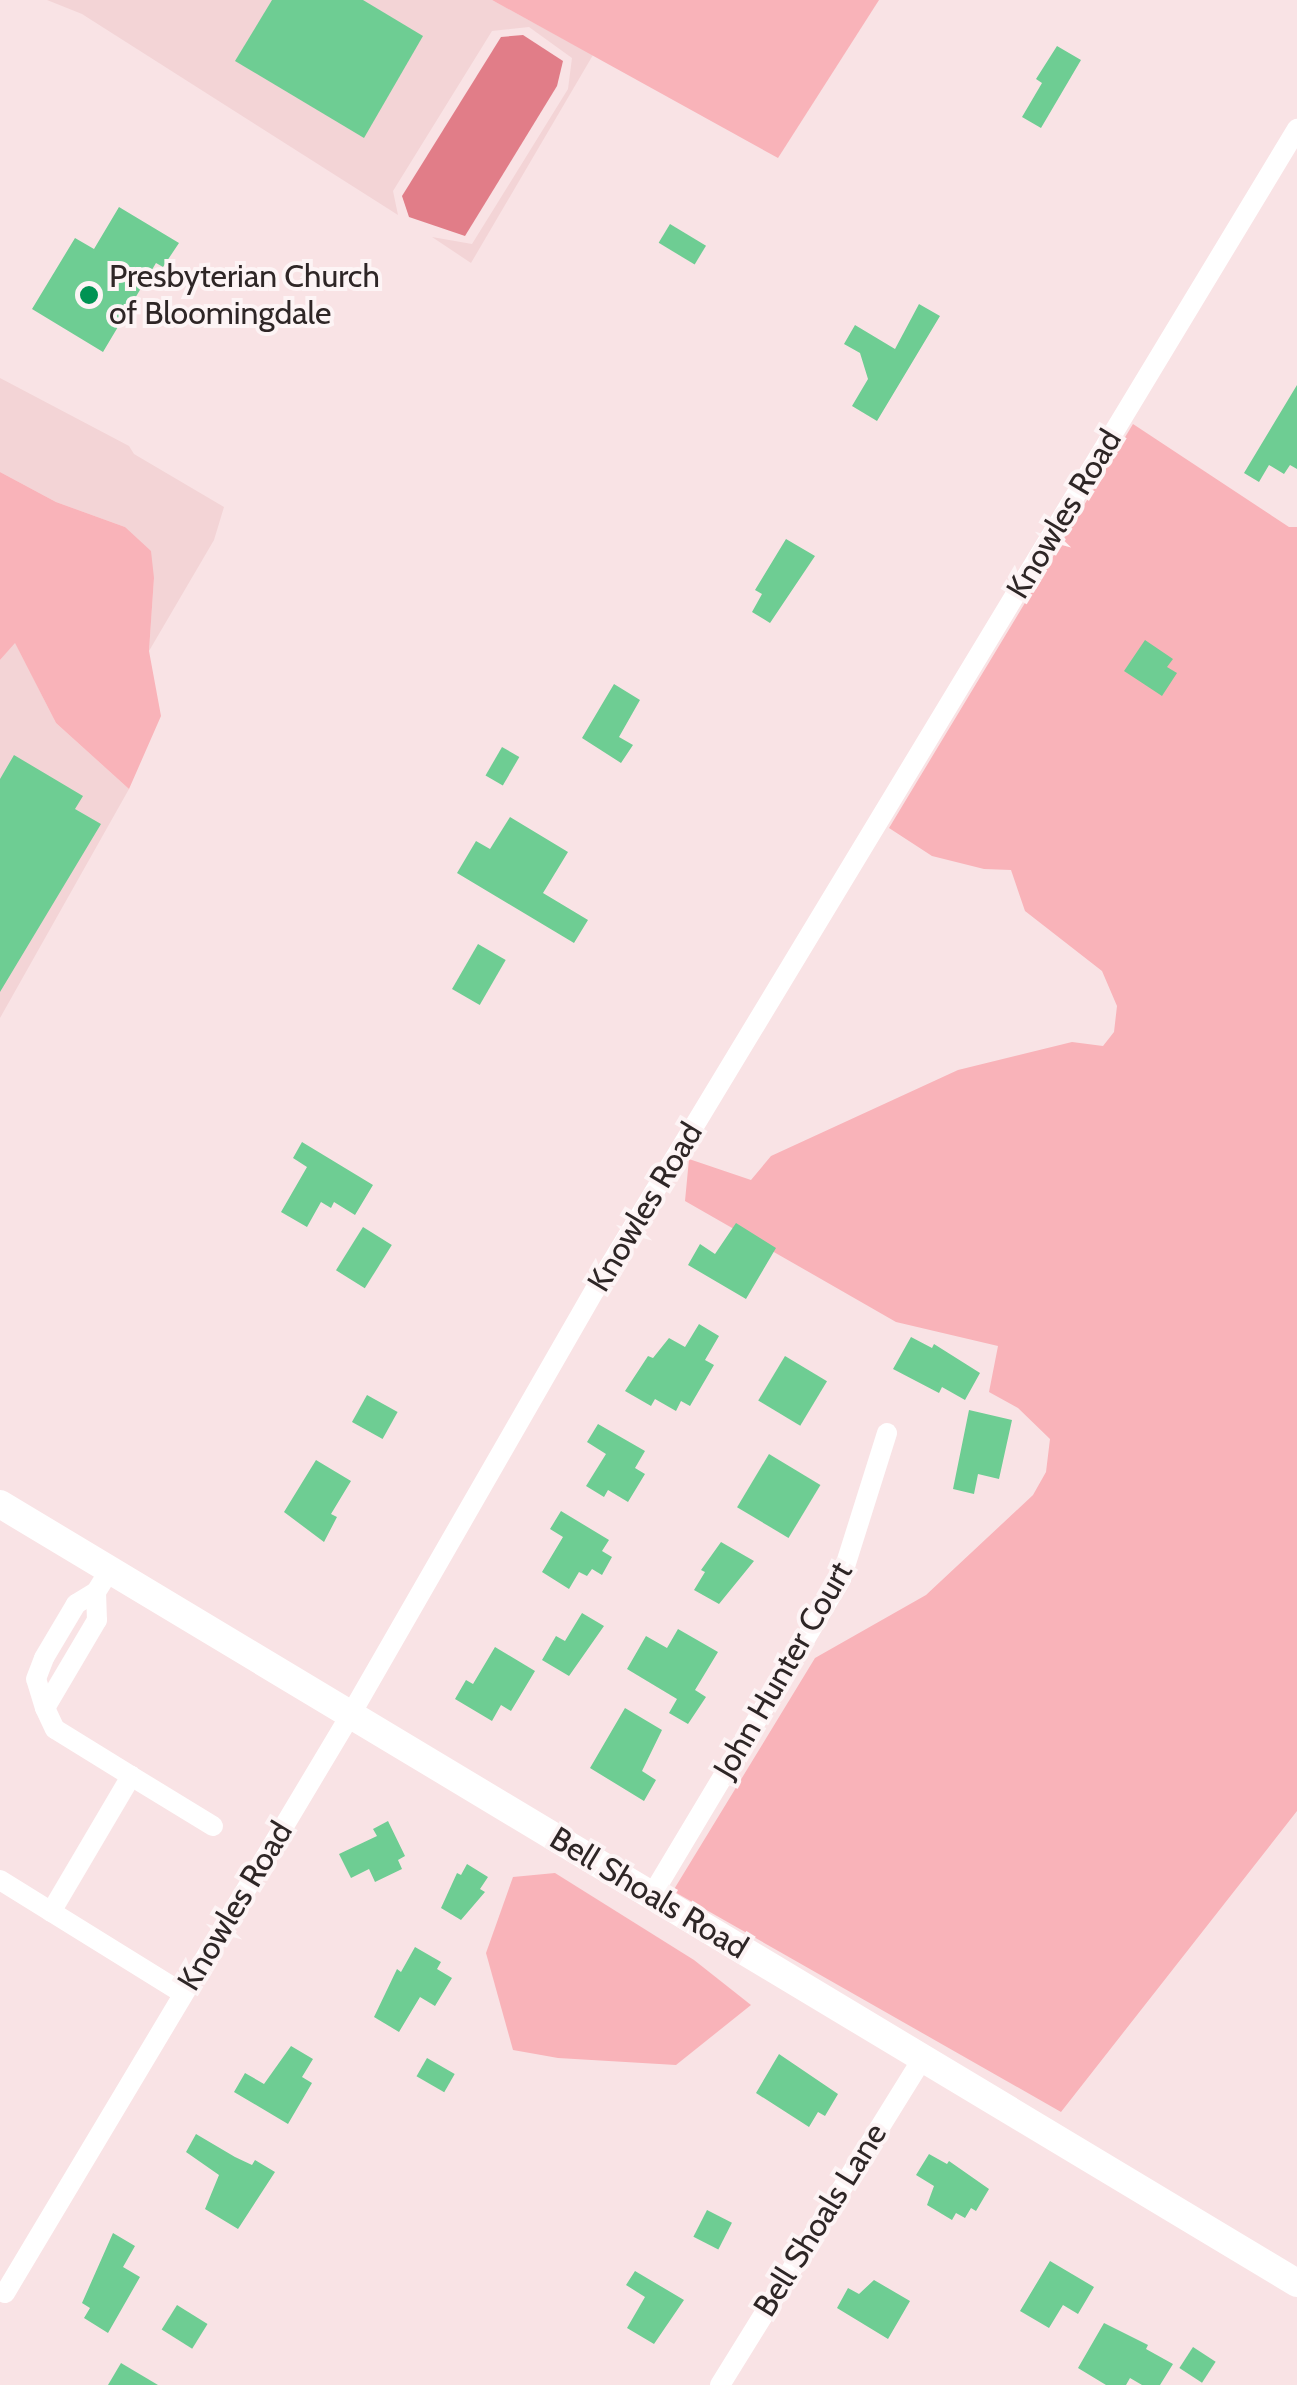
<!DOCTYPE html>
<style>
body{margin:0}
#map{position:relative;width:1297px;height:2385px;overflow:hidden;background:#f9e3e5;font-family:Cabin,sans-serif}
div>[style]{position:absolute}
.built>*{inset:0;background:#f3d4d6}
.green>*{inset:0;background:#f9b3b9}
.water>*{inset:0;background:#e17d88}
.building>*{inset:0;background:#6ecd93;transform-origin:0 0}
.minor>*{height:20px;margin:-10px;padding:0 10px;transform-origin:10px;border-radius:10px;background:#fff}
.secondary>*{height:28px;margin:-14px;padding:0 14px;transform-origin:14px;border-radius:14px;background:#fff}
.dots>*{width:28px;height:28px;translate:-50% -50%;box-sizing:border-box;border:5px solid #fdf4f5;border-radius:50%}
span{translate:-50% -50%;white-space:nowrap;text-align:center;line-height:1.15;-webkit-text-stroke:8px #fdf4f5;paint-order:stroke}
.poi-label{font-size:32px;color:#2e2626}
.left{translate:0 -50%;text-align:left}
.street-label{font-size:32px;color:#2e2626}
</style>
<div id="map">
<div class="built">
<div style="clip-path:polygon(47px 0,492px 0,593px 55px,471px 263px,432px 237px,472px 244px,568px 89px,572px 58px,529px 27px,492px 31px,393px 191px,398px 215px,82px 14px)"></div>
<div style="clip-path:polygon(0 378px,129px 446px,134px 454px,224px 507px,214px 540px,149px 651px,154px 578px,125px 527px,56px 502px,0 472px)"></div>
<div style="clip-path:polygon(15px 642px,56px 723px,129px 789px,0 1018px,0 660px)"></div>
</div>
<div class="green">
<div style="clip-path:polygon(492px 0,879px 0,778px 158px)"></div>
<div style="clip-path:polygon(1133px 424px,1289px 527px,1297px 527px,1297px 1811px,1061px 2112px,673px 1891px,815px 1658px,926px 1595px,1033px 1495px,1046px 1472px,1050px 1439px,1018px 1408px,989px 1392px,998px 1346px,896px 1322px,685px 1201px,689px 1159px,751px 1180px,771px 1156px,958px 1070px,1072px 1042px,1103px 1046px,1114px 1032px,1117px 1006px,1102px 971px,1025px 911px,1011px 870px,984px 869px,932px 856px,889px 828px)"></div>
<div style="clip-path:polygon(0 472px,56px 502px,125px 527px,151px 551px,154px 578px,149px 651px,161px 716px,129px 789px,56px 723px,15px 643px,0 660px)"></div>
<div style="clip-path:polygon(555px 1873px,694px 1960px,751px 2005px,676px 2065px,558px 2058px,513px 2050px,486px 1953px,513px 1877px)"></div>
</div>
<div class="water">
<div style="clip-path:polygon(523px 35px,563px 61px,557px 86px,465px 236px,409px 217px,402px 196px,501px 37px)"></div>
</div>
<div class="building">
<div style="clip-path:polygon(272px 0,363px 0,423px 36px,364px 138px,235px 61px)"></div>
<div style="clip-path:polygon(1057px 46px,1081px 60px,1041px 128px,1022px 117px,1042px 83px,1036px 79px)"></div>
<div style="clip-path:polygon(119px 207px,179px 243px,163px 267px,156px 263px,103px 352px,32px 309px,75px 238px,94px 249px)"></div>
<div style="left:670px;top:224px;width:42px;height:22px;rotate:31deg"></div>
<div style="clip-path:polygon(919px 304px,940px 316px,877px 421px,852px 406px,868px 379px,860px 353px,844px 344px,855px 325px,895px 349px)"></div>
<div style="clip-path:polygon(1297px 385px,1297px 469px,1290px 465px,1284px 474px,1269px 465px,1259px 482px,1244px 473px)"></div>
<div style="clip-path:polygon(786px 539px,815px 556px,770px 623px,752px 612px,762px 594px,755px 590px)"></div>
<div style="clip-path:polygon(1145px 640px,1173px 659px,1167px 667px,1177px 673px,1162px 696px,1124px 671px)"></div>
<div style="clip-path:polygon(614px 684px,640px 700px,619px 737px,633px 745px,621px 763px,582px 738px)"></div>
<div style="left:502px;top:747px;width:20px;height:33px;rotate:30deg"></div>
<div style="clip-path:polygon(14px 755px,83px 796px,75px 809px,101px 824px,0 992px,0 779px)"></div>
<div style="clip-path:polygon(510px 817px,568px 852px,543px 893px,588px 920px,574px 943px,457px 873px,476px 841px,490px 849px)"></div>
<div style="left:478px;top:944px;width:32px;height:52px;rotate:30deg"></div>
<div style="clip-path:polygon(302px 1142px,373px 1185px,355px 1215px,334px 1202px,331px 1208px,321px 1202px,307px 1227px,281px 1212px,307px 1167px,293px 1158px)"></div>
<div style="clip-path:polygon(736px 1223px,776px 1248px,746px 1299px,688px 1265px,700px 1244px,715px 1254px)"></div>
<div style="left:363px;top:1227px;width:34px;height:51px;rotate:32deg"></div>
<div style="clip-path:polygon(699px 1324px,719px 1336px,705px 1360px,714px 1365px,690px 1406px,681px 1401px,676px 1411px,655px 1399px,651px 1406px,625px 1391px,648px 1356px,653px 1358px,669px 1338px,685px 1347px)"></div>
<div style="clip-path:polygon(911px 1337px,932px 1348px,934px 1344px,980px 1373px,965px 1400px,942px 1387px,939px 1393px,893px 1369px)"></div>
<div style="left:785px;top:1356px;width:49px;height:52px;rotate:31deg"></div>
<div style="left:367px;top:1395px;width:35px;height:31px;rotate:29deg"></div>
<div style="clip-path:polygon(969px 1410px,1012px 1420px,999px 1479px,978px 1474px,974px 1494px,953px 1489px)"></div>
<div style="clip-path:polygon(598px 1424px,645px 1451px,635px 1468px,645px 1474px,628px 1502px,608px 1490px,604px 1497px,586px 1486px,606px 1454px,587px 1442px)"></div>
<div style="left:769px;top:1454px;width:60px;height:62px;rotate:31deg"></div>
<div style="clip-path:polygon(316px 1460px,351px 1481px,331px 1514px,337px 1517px,324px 1542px,284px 1512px)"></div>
<div style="clip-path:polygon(561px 1511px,609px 1540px,602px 1551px,612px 1557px,602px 1575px,592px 1569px,587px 1576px,579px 1572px,569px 1589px,542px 1572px,563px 1537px,550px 1529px)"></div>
<div style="clip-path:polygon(721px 1542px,754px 1561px,719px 1604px,694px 1590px,705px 1572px,701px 1570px)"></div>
<div style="clip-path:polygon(582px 1613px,604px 1626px,569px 1676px,542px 1660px,556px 1636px,565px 1641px)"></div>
<div style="clip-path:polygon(678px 1629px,718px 1652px,695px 1690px,706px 1697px,688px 1724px,669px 1713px,677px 1699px,627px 1669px,646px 1636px,667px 1648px)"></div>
<div style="clip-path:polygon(495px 1647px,535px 1671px,511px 1711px,501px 1705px,492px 1721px,455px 1699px,466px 1680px,473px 1684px)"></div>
<div style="clip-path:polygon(625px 1708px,662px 1730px,642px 1771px,656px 1780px,644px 1801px,590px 1768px)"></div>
<div style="clip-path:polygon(388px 1821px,405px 1856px,398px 1860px,402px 1869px,375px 1882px,369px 1869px,351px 1878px,339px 1854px,377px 1836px,373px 1829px)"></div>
<div style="clip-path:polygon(467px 1864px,488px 1877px,480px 1889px,485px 1892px,461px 1920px,441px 1908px,457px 1873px,461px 1875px)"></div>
<div style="clip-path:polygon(415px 1947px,441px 1962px,437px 1969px,452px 1978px,435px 2006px,420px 1997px,399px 2032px,374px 2017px,397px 1969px,401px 1972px)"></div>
<div style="clip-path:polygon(291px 2046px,313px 2059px,302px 2077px,312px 2083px,288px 2124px,234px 2092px,245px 2073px,264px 2084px)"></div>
<div style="clip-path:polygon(779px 2054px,838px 2094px,825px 2116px,818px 2112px,809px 2127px,756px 2093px)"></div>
<div style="left:427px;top:2058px;width:32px;height:21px;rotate:30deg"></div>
<div style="clip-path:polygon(196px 2134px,235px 2157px,252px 2165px,255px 2160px,275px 2172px,238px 2229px,205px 2209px,219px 2175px,186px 2152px)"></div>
<div style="clip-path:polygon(929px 2154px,947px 2164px,949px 2161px,989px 2189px,976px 2211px,971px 2208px,965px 2218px,956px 2213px,952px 2220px,927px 2205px,934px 2186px,916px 2175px)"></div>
<div style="left:707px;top:2210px;width:28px;height:30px;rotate:27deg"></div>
<div style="clip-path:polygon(113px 2233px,135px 2246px,123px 2267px,140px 2277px,108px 2333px,84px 2318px,90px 2308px,82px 2303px)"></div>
<div style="clip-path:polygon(1050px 2261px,1094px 2287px,1078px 2314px,1063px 2305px,1049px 2328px,1020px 2311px)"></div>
<div style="clip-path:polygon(635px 2271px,684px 2300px,654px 2344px,627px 2328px,645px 2297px,626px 2285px)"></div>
<div style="clip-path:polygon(874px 2280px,910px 2301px,888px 2339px,837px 2308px,848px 2288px,859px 2294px)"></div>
<div style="left:177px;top:2305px;width:36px;height:29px;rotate:32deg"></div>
<div style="clip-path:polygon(1104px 2323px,1148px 2345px,1146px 2349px,1173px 2364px,1160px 2385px,1142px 2385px,1130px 2378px,1126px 2385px,1106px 2385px,1078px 2368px)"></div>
<div style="left:1193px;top:2347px;width:27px;height:25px;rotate:33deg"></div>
<div style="clip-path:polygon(121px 2363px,158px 2385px,108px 2385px)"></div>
</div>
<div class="minor">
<div style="left:96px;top:1592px;width:28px;rotate:88deg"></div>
<div style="left:97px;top:1620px;width:102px;rotate:120.6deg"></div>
<div style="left:45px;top:1708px;width:30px;rotate:-107deg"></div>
<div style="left:36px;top:1679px;width:22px;rotate:-69deg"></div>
<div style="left:44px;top:1658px;width:63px;rotate:-59.3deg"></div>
<div style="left:76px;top:1604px;width:23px;rotate:-31deg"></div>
<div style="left:96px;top:1592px;width:26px;rotate:-58deg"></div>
<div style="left:45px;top:1708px;width:23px;rotate:65deg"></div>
<div style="left:55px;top:1729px;width:89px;rotate:31.7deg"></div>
<div style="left:0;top:1880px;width:214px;rotate:31.8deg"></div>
<div style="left:652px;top:1895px;width:368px;rotate:-59.1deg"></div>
<div style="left:841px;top:1579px;width:153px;rotate:-72.5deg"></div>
<div style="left:51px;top:1912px;width:158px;rotate:-59.5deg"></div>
<div style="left:131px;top:1776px;width:96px;rotate:31.4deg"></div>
<div style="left:5px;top:2293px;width:675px;rotate:-59.14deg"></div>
<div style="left:351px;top:1714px;width:489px;rotate:-60.1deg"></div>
<div style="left:595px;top:1290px;width:1357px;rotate:-58.84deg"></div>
<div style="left:720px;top:2385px;width:386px;rotate:-58.2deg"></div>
</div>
<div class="secondary">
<div style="left:0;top:1504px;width:1513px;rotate:30.99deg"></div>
</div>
<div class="dots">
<div style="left:89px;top:295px;background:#009353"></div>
</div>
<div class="poi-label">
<span class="left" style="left:109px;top:295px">Presbyterian Church<br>of Bloomingdale</span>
</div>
<div class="street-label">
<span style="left:1064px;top:514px;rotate:-59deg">Knowles Road</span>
<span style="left:645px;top:1207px;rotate:-59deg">Knowles Road</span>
<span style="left:783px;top:1670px;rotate:-60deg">John Hunter Court</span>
<span style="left:649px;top:1893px;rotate:31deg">Bell Shoals Road</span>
<span style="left:235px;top:1906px;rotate:-59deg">Knowles Road</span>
<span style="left:820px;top:2220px;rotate:-58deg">Bell Shoals Lane</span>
</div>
</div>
